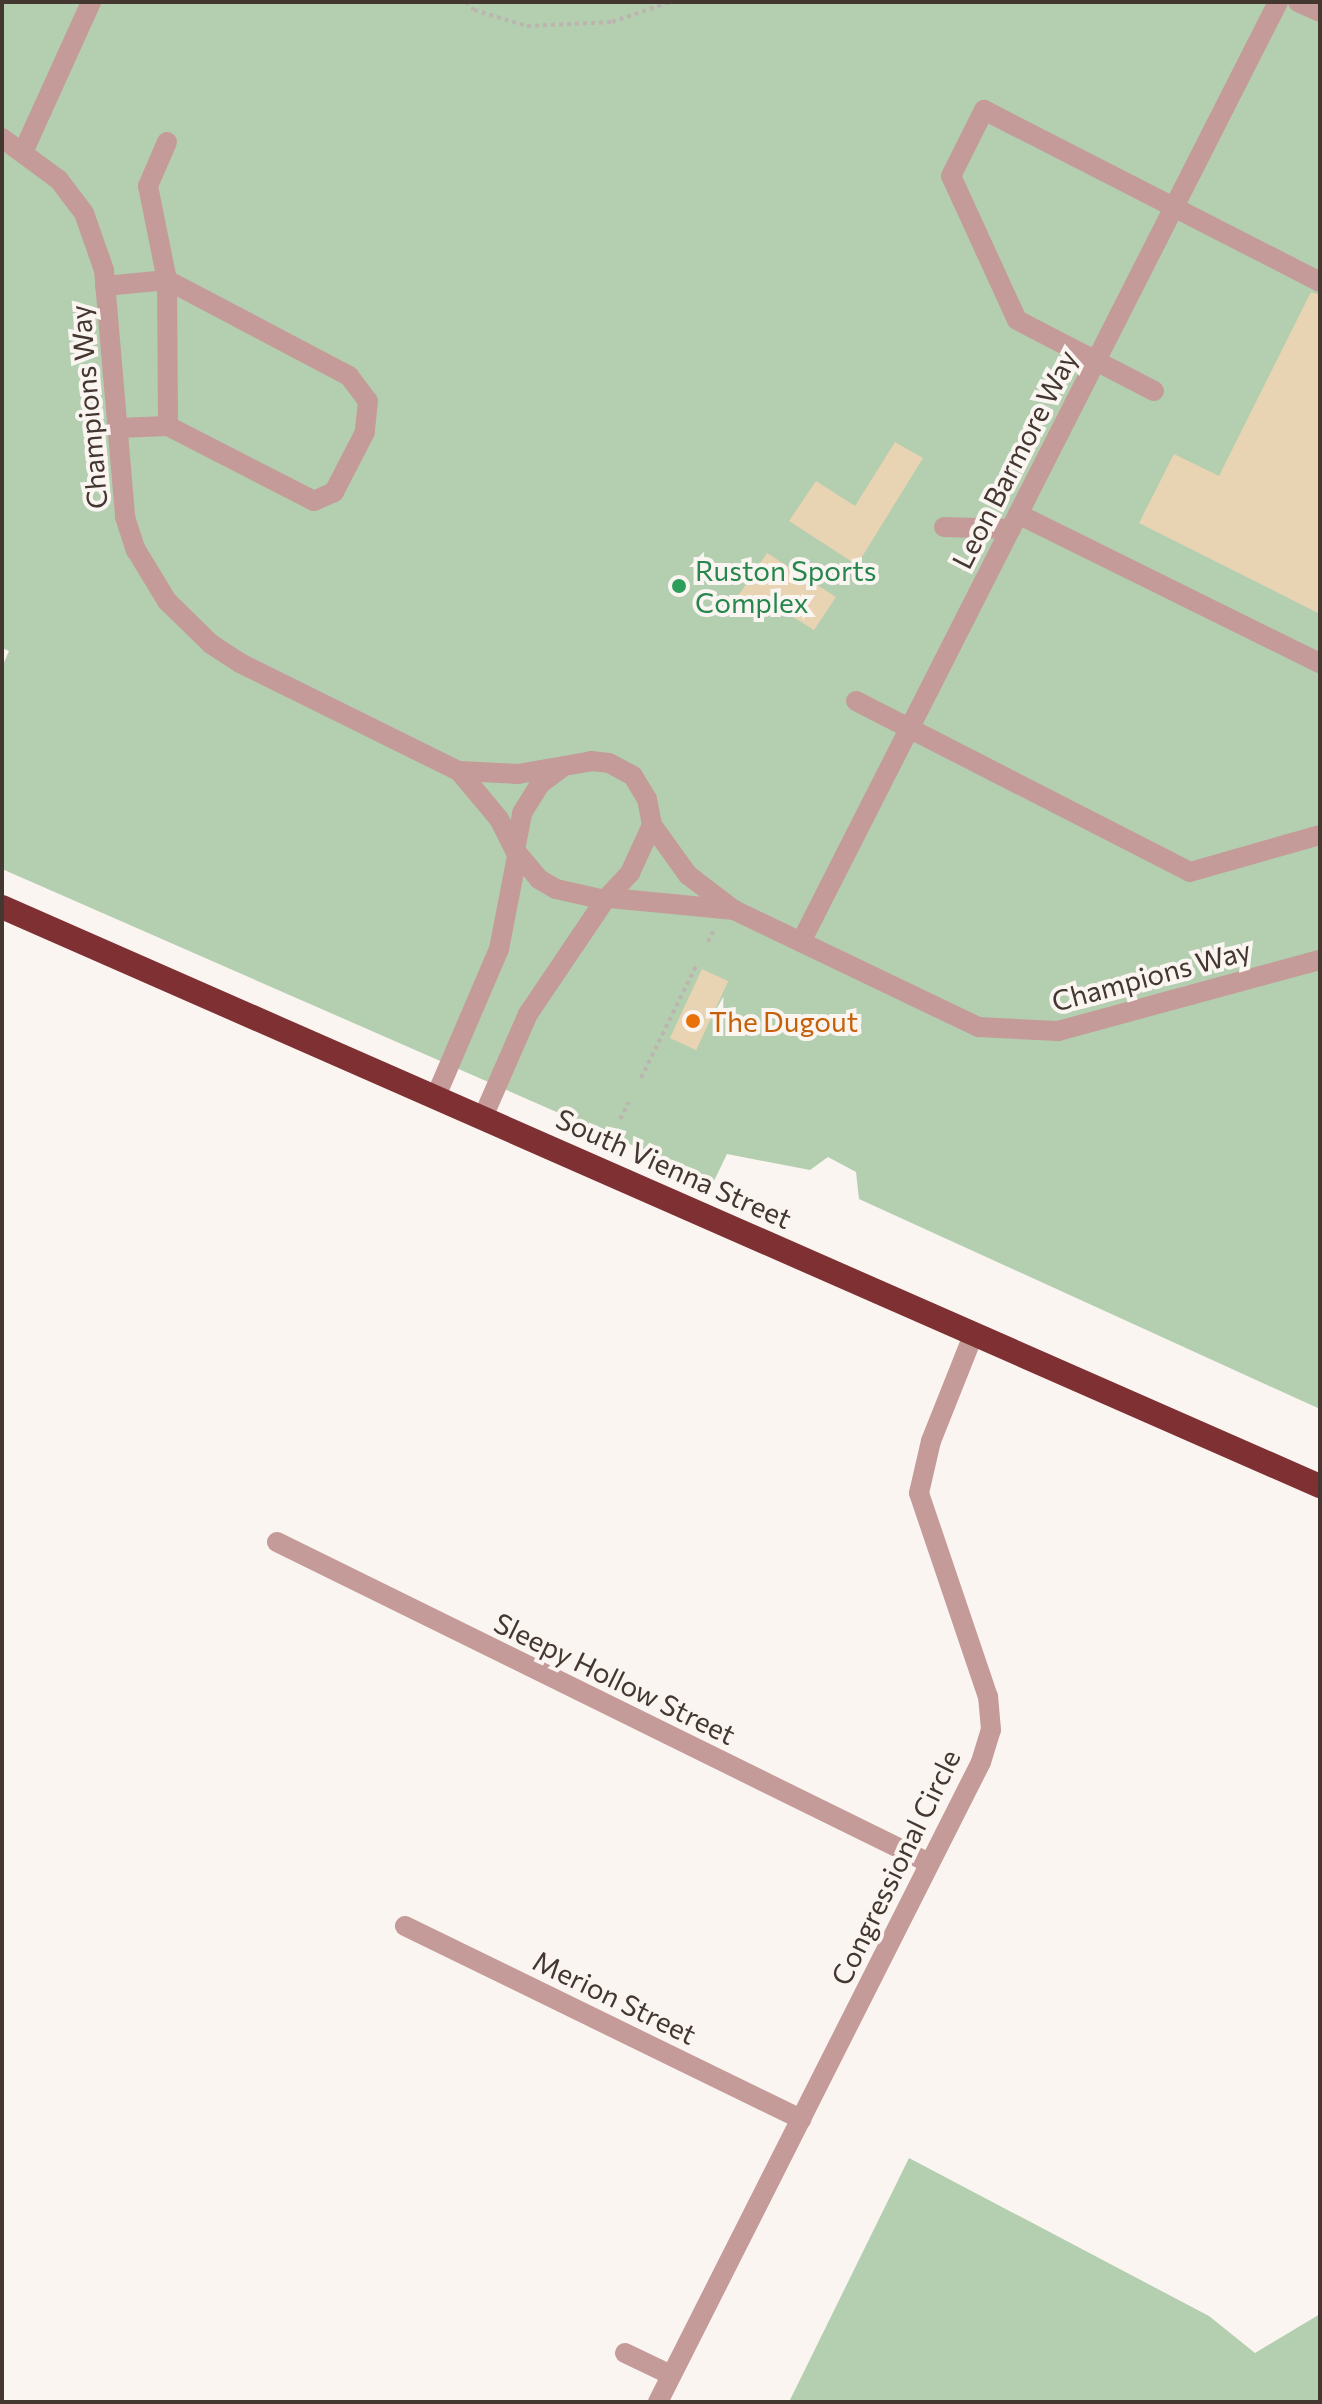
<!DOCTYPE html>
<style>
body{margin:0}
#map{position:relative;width:1322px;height:2404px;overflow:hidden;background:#fbf5f1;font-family:Commissioner,sans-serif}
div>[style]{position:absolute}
.green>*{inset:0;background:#b4ceb0}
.building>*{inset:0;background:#e8d3b2;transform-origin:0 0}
.path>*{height:4px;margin-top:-2px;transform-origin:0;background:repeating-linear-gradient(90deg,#bcb4af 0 4px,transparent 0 8px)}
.minor>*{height:20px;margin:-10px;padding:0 10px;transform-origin:10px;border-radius:10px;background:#c49b99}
.highway>*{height:24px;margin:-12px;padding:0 12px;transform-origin:12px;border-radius:12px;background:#7f3033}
.dots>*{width:22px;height:22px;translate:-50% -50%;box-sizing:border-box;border:4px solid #fbf5f1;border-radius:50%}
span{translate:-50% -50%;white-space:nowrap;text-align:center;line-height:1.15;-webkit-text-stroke:8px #fbf5f1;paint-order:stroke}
.street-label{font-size:28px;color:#433730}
.leisure-label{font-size:28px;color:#27864d}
.left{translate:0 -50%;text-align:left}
.food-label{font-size:28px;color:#c56008}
.frame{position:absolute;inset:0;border:4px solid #433730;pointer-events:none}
</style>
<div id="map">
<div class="green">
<div style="clip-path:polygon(2px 2px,1320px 2px,1320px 1409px,859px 1199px,856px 1172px,828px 1157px,810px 1170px,727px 1154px,714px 1181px,2px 869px,2px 667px,9px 651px,2px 648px)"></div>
<div style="clip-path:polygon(909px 2158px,1209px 2316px,1255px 2353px,1320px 2314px,1320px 2402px,789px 2402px)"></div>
</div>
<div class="building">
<div style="clip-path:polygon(1311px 292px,1320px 295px,1320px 614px,1139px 523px,1174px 454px,1219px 476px)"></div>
<div style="clip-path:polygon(895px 442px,923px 458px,857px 565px,789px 521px,816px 481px,855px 506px)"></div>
<div style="clip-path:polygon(767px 553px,836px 597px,814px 630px,764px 599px,756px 613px,736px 599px)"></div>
<div style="left:702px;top:969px;width:29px;height:76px;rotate:25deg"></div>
</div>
<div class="path">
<div style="left:466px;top:2px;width:11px;rotate:45deg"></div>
<div style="left:474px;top:10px;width:55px;rotate:16.8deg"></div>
<div style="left:527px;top:26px;width:85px;rotate:-2.7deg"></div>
<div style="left:612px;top:22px;width:61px;rotate:-19deg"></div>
<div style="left:708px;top:942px;width:14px;rotate:-65deg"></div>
<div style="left:641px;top:1078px;width:125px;rotate:-63.8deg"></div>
<div style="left:620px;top:1119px;width:19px;rotate:-62deg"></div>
</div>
<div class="minor">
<div style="left:1298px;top:2px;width:24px;rotate:24deg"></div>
<div style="left:2px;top:138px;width:71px;rotate:36.4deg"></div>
<div style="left:59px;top:180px;width:41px;rotate:52.9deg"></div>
<div style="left:84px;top:213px;width:60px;rotate:70.7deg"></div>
<div style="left:104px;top:270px;width:248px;rotate:85.1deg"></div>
<div style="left:125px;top:517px;width:35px;rotate:72deg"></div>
<div style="left:136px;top:550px;width:60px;rotate:58.7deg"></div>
<div style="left:167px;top:601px;width:62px;rotate:44.3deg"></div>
<div style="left:211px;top:644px;width:35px;rotate:33deg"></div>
<div style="left:240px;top:663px;width:244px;rotate:26.3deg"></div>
<div style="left:459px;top:771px;width:62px;rotate:50.2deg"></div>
<div style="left:499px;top:819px;width:35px;rotate:63deg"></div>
<div style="left:167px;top:142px;width:48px;rotate:113.4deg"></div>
<div style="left:148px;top:186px;width:96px;rotate:78.6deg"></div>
<div style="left:167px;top:280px;width:146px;rotate:89.6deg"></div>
<div style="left:24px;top:150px;width:162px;rotate:-65.6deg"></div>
<div style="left:105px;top:286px;width:62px;rotate:-5.5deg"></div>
<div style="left:167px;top:280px;width:206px;rotate:27.8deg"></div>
<div style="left:349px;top:376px;width:31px;rotate:53deg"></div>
<div style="left:368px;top:401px;width:31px;rotate:96deg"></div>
<div style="left:365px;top:432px;width:68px;rotate:117.3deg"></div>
<div style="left:334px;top:492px;width:22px;rotate:156deg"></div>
<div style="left:314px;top:501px;width:164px;rotate:-152.8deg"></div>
<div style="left:168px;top:426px;width:51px;rotate:177.8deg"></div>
<div style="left:1154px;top:391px;width:154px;rotate:-152.6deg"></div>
<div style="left:1017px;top:320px;width:158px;rotate:-114.6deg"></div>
<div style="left:951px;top:176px;width:74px;rotate:-63.4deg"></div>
<div style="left:984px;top:110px;width:377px;rotate:27.1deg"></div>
<div style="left:1018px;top:514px;width:337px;rotate:26.3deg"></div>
<div style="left:944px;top:527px;width:67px;rotate:1.7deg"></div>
<div style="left:856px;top:701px;width:375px;rotate:27.1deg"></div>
<div style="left:1190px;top:872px;width:135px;rotate:-15.9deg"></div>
<div style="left:591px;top:761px;width:18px;rotate:6deg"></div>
<div style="left:609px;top:763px;width:27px;rotate:28deg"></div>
<div style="left:633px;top:776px;width:27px;rotate:59deg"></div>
<div style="left:647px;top:799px;width:26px;rotate:79deg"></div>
<div style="left:652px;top:825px;width:53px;rotate:114.6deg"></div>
<div style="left:630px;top:873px;width:37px;rotate:133deg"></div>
<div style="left:605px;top:900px;width:50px;rotate:-167.3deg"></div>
<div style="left:556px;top:889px;width:20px;rotate:-150deg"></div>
<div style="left:539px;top:879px;width:38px;rotate:-130deg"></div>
<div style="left:515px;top:850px;width:38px;rotate:-79deg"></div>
<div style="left:522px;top:813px;width:34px;rotate:-58deg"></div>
<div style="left:540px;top:784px;width:30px;rotate:-37deg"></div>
<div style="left:564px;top:766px;width:27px;rotate:-10deg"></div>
<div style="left:459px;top:771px;width:59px;rotate:2.9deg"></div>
<div style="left:518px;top:774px;width:42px;rotate:-9.7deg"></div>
<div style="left:652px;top:825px;width:62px;rotate:54.2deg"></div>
<div style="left:688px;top:875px;width:58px;rotate:37.3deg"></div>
<div style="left:734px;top:910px;width:271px;rotate:25.6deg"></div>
<div style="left:978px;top:1027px;width:80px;rotate:2.9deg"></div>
<div style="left:1058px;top:1031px;width:271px;rotate:-15.2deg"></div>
<div style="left:610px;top:898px;width:125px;rotate:5.5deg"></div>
<div style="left:801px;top:942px;width:1054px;rotate:-63.09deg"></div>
<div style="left:436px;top:1096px;width:160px;rotate:-66.8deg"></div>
<div style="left:499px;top:949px;width:95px;rotate:-79deg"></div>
<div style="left:483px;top:1117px;width:112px;rotate:-66.4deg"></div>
<div style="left:528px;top:1014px;width:138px;rotate:-56deg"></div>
<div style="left:277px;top:1542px;width:727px;rotate:26.21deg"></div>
<div style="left:405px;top:1926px;width:441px;rotate:26deg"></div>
<div style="left:625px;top:2353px;width:51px;rotate:25.6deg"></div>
<div style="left:658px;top:2402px;width:717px;rotate:-63.22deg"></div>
<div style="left:981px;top:1762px;width:34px;rotate:-73deg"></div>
<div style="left:991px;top:1730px;width:33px;rotate:-95deg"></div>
<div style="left:988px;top:1697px;width:215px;rotate:-108.7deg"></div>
<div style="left:919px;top:1493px;width:53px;rotate:-77deg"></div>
<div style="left:931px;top:1441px;width:116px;rotate:-68.3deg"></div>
</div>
<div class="highway">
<div style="left:2px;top:907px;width:1440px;rotate:23.72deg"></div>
</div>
<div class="dots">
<div style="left:679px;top:586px;background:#2e9e5b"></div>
<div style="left:693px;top:1021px;background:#e8710a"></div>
</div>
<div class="street-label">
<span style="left:88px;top:407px;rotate:-95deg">Champions Way</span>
<span style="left:1014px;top:459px;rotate:-63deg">Leon Barmore Way</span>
<span style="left:1151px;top:975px;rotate:-15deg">Champions Way</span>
<span style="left:674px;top:1168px;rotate:24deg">South Vienna Street</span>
<span style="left:615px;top:1678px;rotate:26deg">Sleepy Hollow Street</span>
<span style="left:895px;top:1867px;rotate:-64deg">Congressional Circle</span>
<span style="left:615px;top:1997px;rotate:26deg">Merion Street</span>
</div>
<div class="leisure-label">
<span class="left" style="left:695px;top:586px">Ruston Sports<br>Complex</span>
</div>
<div class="food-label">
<span class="left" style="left:709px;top:1021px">The Dugout</span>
</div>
<div class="frame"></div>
</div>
